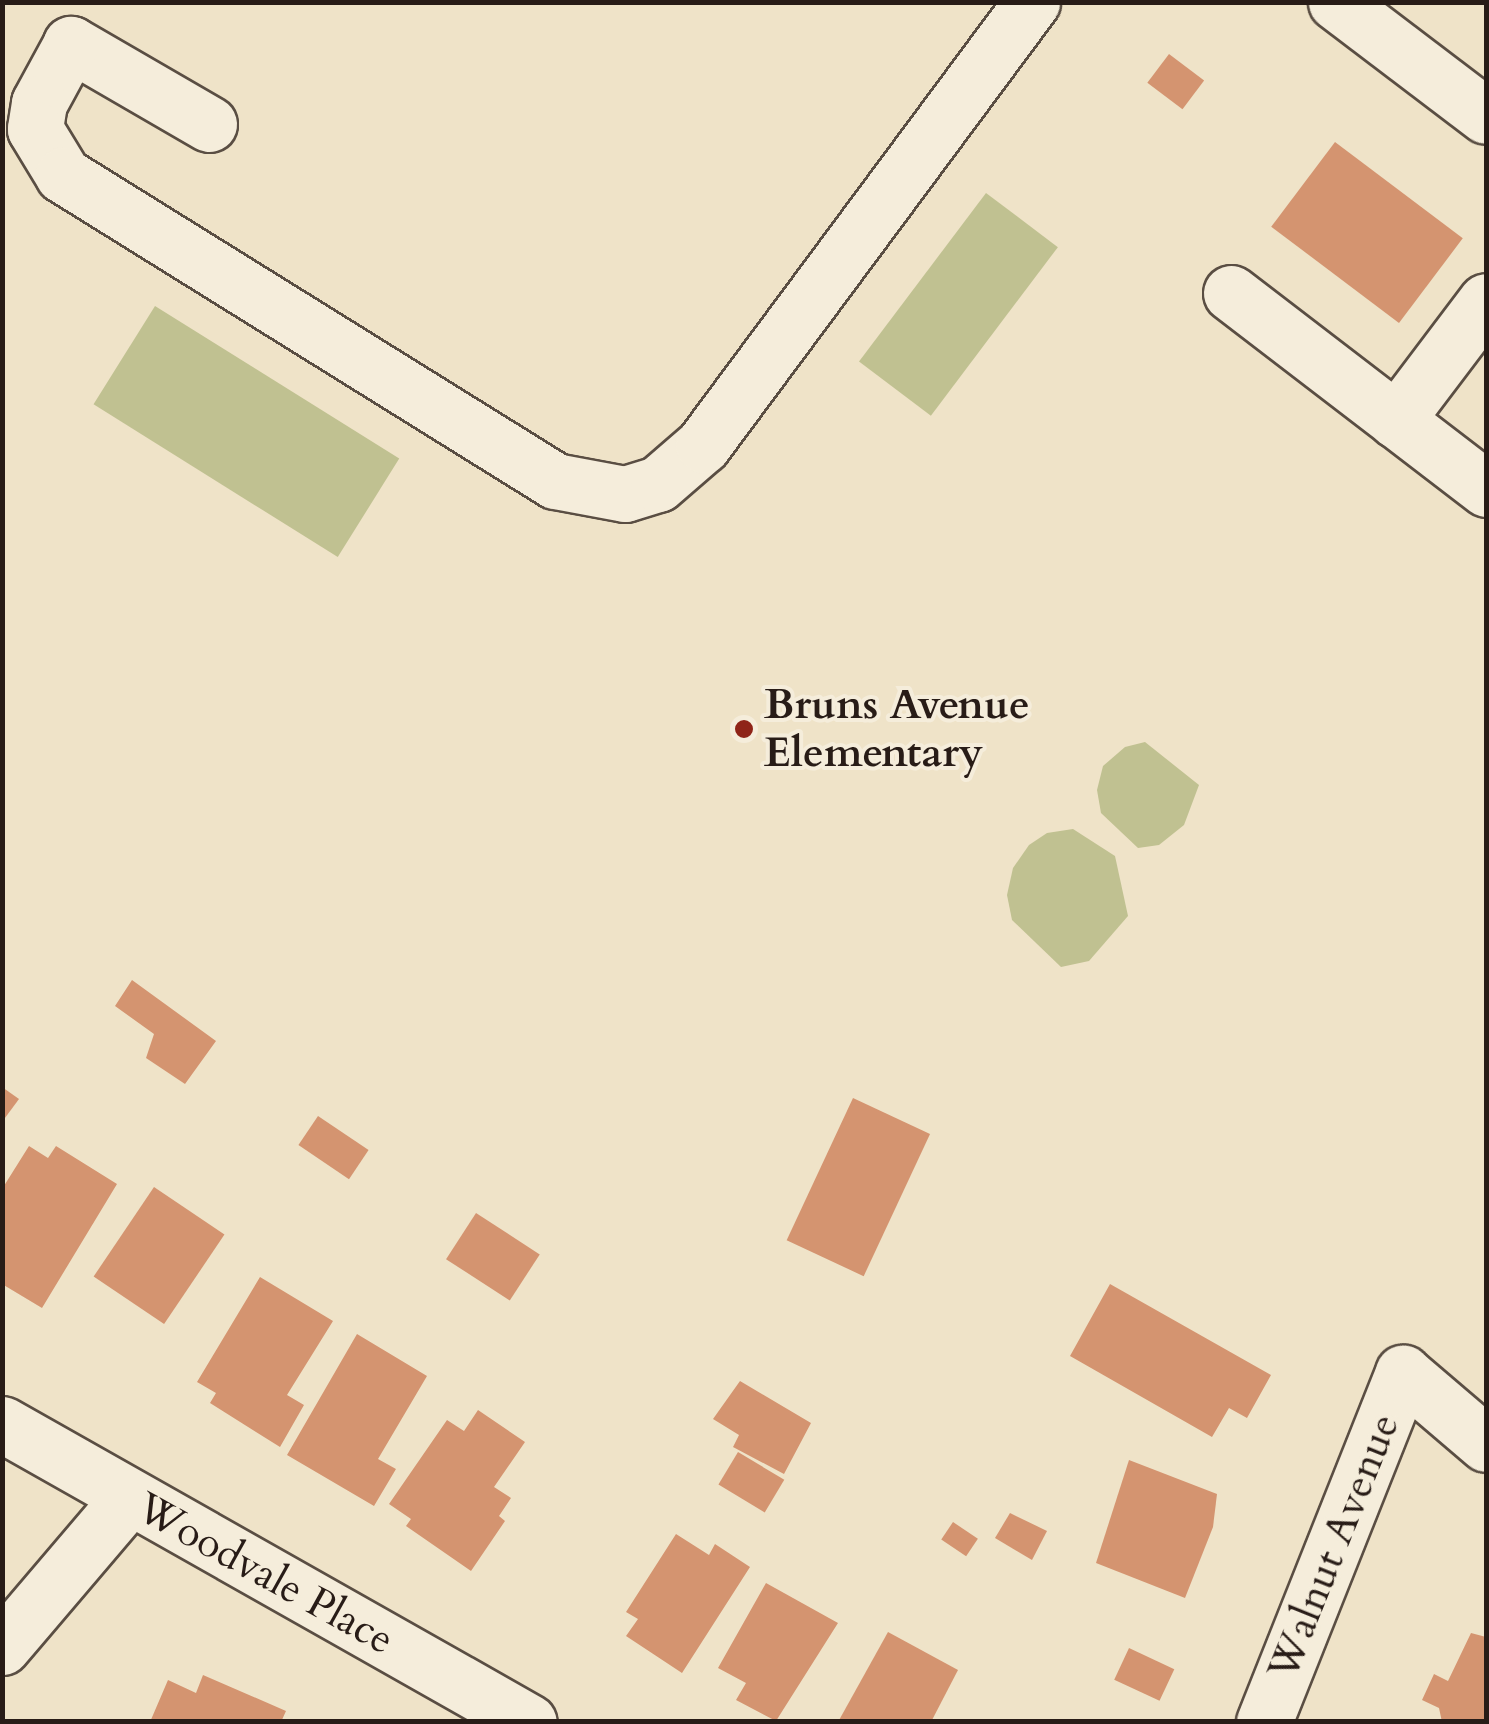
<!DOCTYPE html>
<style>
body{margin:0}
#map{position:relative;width:1489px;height:1724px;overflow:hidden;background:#efe3c8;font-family:Cardo,serif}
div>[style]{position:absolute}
.green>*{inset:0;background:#c0c191;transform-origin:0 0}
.building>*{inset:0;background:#d49470;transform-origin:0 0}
.roads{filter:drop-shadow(2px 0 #5a4e43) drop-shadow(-2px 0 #5a4e43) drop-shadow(0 2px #5a4e43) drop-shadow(0 -2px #5a4e43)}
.minor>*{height:55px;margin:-27.5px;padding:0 27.5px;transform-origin:27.5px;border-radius:27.5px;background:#f5eddb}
.dots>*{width:28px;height:28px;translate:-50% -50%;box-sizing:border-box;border:5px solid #f5eddb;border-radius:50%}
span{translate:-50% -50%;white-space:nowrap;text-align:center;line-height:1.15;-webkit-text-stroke:8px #f5eddb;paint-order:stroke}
.poi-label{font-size:42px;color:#281c17;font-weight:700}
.left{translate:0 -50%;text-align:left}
.street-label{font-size:42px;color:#281c17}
.frame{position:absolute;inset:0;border:5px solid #281c17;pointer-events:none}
</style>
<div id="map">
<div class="green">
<div style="left:986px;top:193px;width:90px;height:211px;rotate:37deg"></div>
<div style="left:155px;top:306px;width:288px;height:116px;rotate:32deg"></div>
<div style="clip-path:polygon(1145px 742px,1199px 785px,1184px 825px,1159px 845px,1138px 848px,1101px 813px,1097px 790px,1103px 766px,1125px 747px)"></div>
<div style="clip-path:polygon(1073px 829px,1115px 856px,1128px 916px,1089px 961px,1061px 967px,1012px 920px,1007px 895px,1013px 868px,1029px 845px,1047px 833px)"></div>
</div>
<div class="building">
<div style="left:1169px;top:54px;width:44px;height:36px;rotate:37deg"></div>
<div style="left:1335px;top:142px;width:160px;height:106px;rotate:37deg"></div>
<div style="clip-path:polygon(132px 980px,216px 1041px,185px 1084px,146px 1058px,154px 1034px,115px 1006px)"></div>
<div style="clip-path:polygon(2px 1087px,19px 1099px,2px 1122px)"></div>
<div style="left:853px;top:1098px;width:85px;height:157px;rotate:25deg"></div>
<div style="left:318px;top:1116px;width:61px;height:35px;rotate:34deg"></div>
<div style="clip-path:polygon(29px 1146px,48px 1158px,56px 1146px,117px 1184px,42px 1308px,2px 1284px,2px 1189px)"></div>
<div style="left:154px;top:1187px;width:85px;height:108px;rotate:34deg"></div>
<div style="left:476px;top:1213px;width:76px;height:55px;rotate:33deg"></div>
<div style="clip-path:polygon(260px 1277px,333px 1321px,287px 1395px,304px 1405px,280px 1447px,210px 1403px,216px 1393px,197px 1382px)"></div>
<div style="clip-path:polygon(1110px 1284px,1271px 1375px,1247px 1418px,1229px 1408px,1212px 1437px,1070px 1356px)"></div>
<div style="clip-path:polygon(357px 1334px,427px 1376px,378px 1459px,396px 1469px,374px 1506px,287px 1455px)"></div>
<div style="clip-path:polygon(740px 1381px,811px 1423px,784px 1474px,733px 1447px,739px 1435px,713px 1419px)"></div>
<div style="clip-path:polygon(478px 1410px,525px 1442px,494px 1487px,511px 1498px,499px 1516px,505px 1521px,471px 1571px,406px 1526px,411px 1519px,389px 1504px,447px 1420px,464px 1431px)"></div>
<div style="left:738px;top:1452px;width:54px;height:38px;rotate:31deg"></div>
<div style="clip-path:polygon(1129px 1460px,1217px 1494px,1213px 1527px,1185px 1598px,1096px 1563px)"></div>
<div style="clip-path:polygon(1010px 1513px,1047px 1531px,1032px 1560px,995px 1538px)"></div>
<div style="left:953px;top:1522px;width:30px;height:21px;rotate:34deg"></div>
<div style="clip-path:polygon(676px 1534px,709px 1555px,715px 1544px,750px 1567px,682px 1673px,626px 1636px,638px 1619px,626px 1612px)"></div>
<div style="clip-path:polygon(766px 1583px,838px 1623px,776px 1721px,736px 1700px,746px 1683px,718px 1668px)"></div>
<div style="clip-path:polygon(888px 1632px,958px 1670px,931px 1722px,838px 1722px)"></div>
<div style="clip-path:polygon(1471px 1633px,1486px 1637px,1486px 1722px,1442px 1722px,1439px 1708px,1422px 1700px,1434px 1674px,1448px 1681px)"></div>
<div style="left:1129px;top:1648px;width:50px;height:35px;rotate:25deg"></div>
<div style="clip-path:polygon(203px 1675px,286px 1711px,281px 1722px,150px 1722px,168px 1680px,196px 1693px)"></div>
</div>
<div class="roads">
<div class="minor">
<div style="left:1336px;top:2px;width:188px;rotate:37.2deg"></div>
<div style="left:209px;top:124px;width:160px;rotate:-149.9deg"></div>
<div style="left:71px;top:44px;width:67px;rotate:118.5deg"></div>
<div style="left:39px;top:103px;width:26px;rotate:99deg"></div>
<div style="left:35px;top:129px;width:54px;rotate:58.7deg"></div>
<div style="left:63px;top:175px;width:579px;rotate:31.88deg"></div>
<div style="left:555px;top:481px;width:71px;rotate:10.5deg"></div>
<div style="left:625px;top:494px;width:34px;rotate:-17deg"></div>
<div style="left:658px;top:484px;width:60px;rotate:-40.9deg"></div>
<div style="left:703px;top:445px;width:552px;rotate:-53.4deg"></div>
<div style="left:1231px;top:293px;width:322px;rotate:37.5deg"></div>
<div style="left:1396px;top:420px;width:149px;rotate:-52.9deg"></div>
<div style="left:2px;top:1424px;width:605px;rotate:29.49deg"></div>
<div style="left:2px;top:1647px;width:196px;rotate:-49.6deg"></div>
<div style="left:1264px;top:1722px;width:376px;rotate:-68.3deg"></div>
<div style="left:1403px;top:1373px;width:109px;rotate:40.5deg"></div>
</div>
</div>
<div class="dots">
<div style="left:744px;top:729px;background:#8f2418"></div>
</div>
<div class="poi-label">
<span class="left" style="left:764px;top:729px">Bruns Avenue<br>Elementary</span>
</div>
<div class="street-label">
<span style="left:1334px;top:1547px;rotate:-68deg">Walnut Avenue</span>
<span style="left:265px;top:1574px;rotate:29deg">Woodvale Place</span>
</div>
<div class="frame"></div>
</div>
